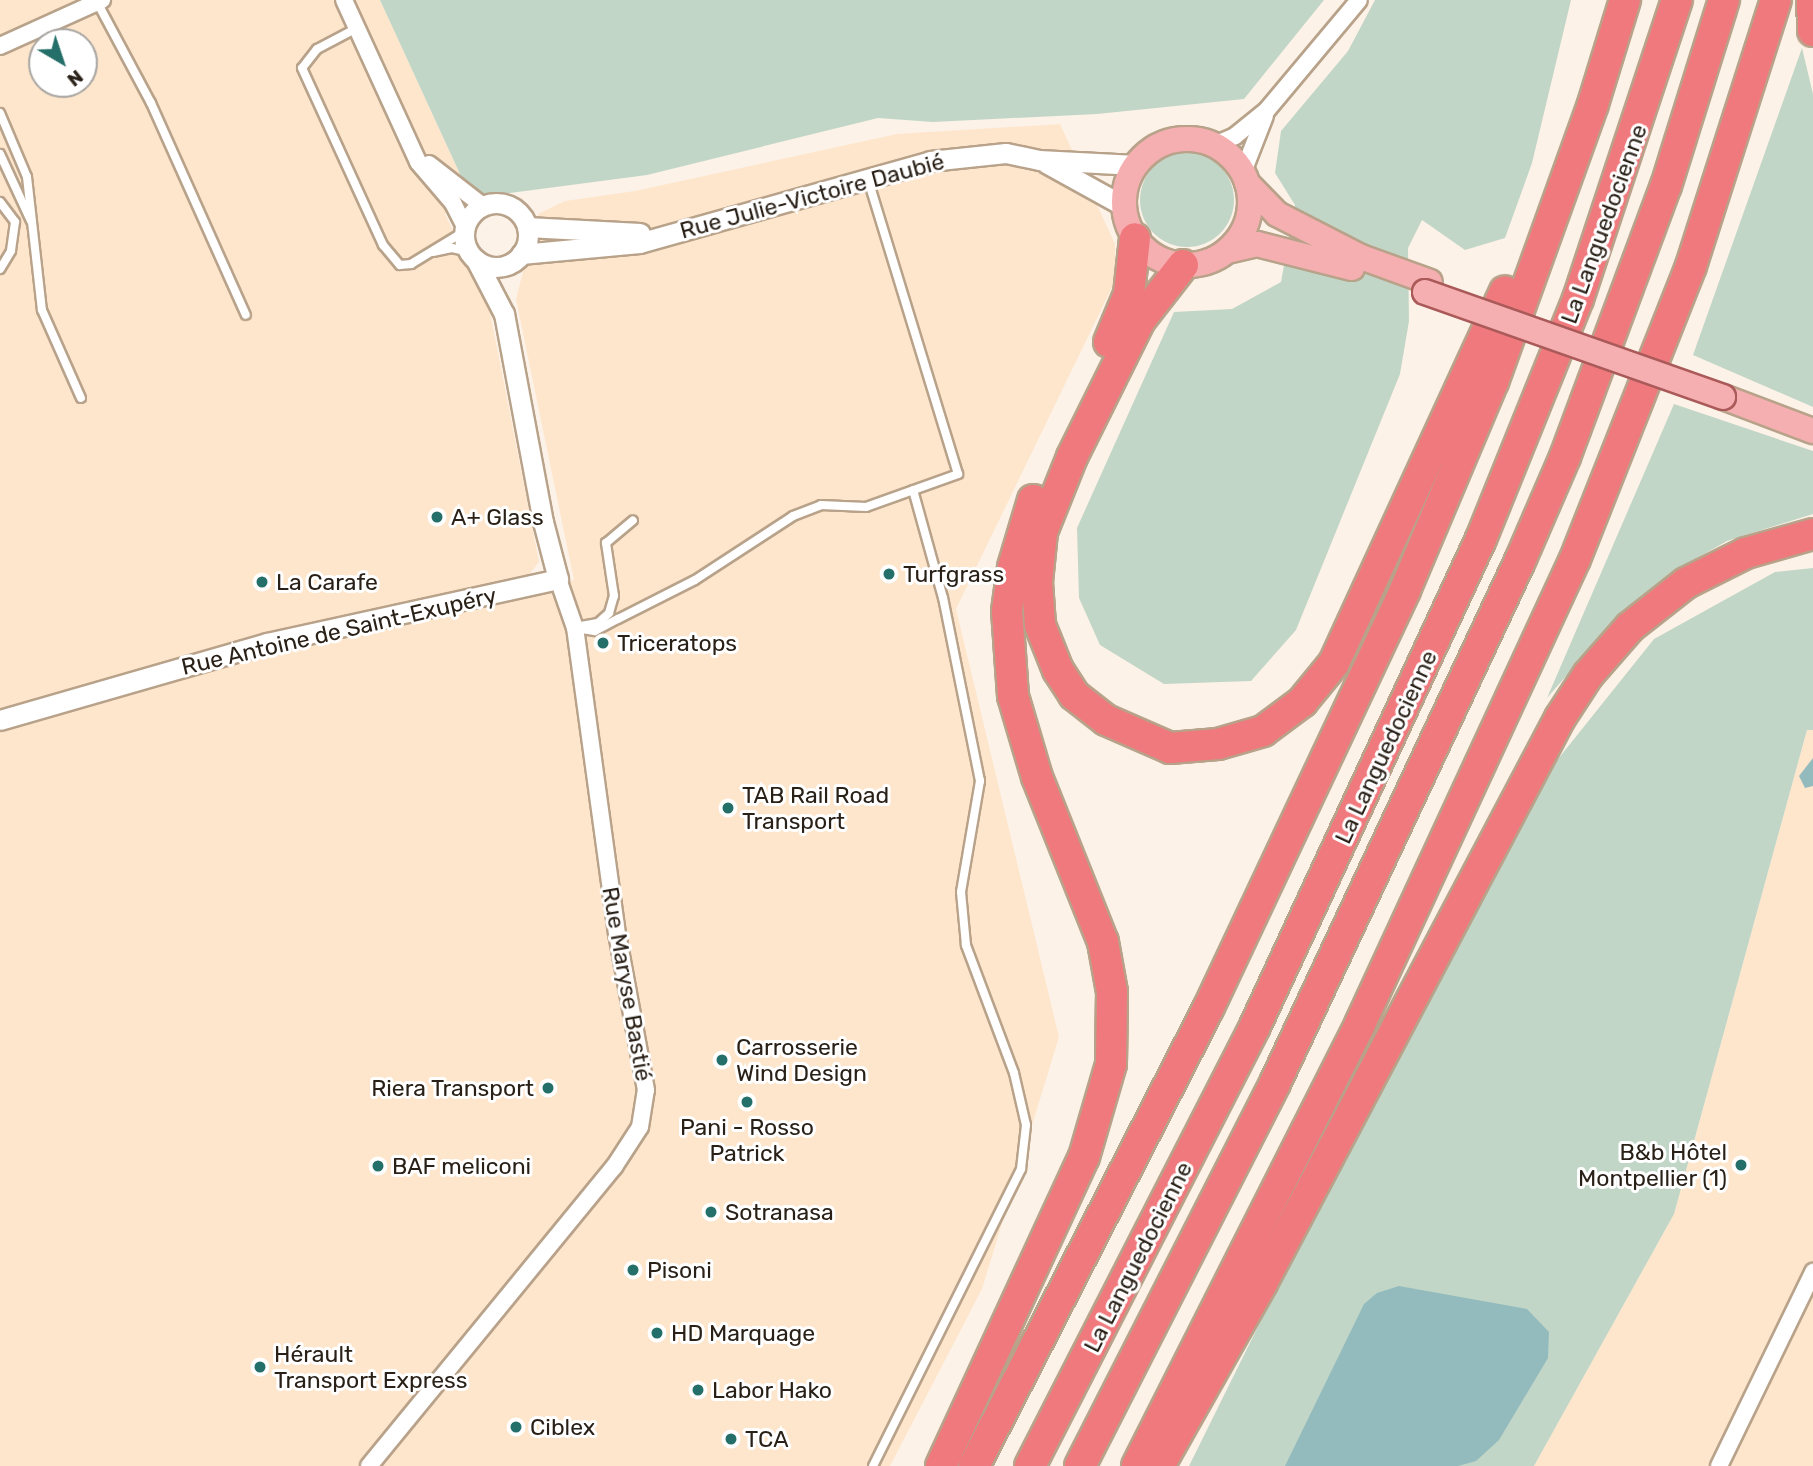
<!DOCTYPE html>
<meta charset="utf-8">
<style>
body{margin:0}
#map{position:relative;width:1813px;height:1466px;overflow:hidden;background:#fcf2e8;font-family:Rubik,sans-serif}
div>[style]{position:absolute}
.built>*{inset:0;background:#fee6cd}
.green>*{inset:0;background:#c2d6c7}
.round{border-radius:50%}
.water>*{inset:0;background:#93bbbd}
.roads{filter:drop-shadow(2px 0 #b8a28a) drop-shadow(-2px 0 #b8a28a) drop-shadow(0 2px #b8a28a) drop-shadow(0 -2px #b8a28a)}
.service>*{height:8px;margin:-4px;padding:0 4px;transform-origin:4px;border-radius:4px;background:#fff}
.minor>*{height:16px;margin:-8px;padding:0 8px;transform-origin:8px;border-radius:8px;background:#fff}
.tertiary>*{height:19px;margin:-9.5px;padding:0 9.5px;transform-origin:9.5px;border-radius:9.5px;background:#fff}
.tertiary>.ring{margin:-9.5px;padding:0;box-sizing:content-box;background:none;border:19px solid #fff;border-radius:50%}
.primary>*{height:24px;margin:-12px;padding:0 12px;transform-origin:12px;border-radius:12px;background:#f6afb1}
.primary>.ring{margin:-12px;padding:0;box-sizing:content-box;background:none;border:24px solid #f6afb1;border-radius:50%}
.motorway>*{height:30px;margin:-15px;padding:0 15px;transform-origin:15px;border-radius:15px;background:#f0797d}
.bridges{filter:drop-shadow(2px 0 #aa5a59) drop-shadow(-2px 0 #aa5a59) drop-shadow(0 2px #aa5a59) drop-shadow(0 -2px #aa5a59)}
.primary-bridge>*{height:24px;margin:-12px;padding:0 12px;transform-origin:12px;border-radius:12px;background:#f6afb1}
.dots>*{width:19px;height:19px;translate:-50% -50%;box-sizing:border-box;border:4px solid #fff;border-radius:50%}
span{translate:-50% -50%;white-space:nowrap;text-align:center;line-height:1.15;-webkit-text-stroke:6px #fff;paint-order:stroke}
.street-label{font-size:23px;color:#292017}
.poi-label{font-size:23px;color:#292017}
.left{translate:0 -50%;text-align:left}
.right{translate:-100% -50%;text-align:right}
.north{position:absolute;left:28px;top:28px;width:70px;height:70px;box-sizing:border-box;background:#fff;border:2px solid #a9a6a2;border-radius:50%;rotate:141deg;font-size:19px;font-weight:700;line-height:28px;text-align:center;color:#292017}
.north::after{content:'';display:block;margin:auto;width:24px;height:32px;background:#256f6a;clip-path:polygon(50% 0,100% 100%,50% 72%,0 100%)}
</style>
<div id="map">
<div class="built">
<div style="clip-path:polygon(evenodd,0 0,380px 0,471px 198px,445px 214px,489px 307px,539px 562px,527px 577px,154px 665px,0 714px,0 0,42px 42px,84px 42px,84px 84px,42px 84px,42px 42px)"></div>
<div style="clip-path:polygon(1060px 124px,1115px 244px,1115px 281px,956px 609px,1059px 1037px,982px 1289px,890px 1466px,0 1466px,0 728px,312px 641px,574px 580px,516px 299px,538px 214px,565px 201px,635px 191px,897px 134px)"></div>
<div style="clip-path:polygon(1807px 730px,1813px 730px,1813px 1466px,1534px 1466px,1674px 1214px)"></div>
</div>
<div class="green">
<div style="clip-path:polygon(380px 0,1324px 0,1244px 99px,1097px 114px,933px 122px,878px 118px,647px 175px,471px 198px)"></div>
<div style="clip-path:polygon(1375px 0,1571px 0,1532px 163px,1505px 238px,1465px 250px,1422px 220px,1408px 248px,1409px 321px,1400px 374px,1296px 630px,1251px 681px,1164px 684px,1100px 645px,1079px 598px,1077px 528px,1174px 312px,1232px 309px,1281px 282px,1295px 205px,1275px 173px,1281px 131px,1348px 51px)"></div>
<div style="clip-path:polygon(1802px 48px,1813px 94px,1813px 407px,1693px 355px)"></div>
<div class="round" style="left:1140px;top:153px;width:94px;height:94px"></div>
<div style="clip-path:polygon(1674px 404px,1813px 451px,1813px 514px,1727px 541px,1669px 574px,1593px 645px,1547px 698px)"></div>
<div style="clip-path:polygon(1813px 568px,1813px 730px,1807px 730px,1674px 1214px,1534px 1466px,1189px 1466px,1435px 969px,1534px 789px,1654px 639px,1775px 572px)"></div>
</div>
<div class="water">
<div style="clip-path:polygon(1813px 758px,1813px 786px,1805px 788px,1799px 776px)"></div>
<div style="clip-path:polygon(1399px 1286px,1527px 1309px,1549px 1332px,1548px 1358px,1499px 1440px,1476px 1461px,1458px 1466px,1285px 1466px,1364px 1304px,1377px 1293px)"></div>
</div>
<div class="roads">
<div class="service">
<div style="left:97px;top:2px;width:115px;rotate:61.9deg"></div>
<div style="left:151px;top:103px;width:232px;rotate:65.9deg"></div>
<div style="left:357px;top:28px;width:45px;rotate:152.3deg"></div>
<div style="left:317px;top:49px;width:24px;rotate:128deg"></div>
<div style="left:302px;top:68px;width:195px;rotate:65.4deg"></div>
<div style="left:383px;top:245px;width:26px;rotate:50deg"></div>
<div style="left:400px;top:265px;width:11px;rotate:-5deg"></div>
<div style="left:411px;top:264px;width:63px;rotate:-31.4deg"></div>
<div style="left:0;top:113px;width:69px;rotate:67.1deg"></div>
<div style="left:27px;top:177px;width:134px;rotate:83.6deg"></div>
<div style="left:42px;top:310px;width:96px;rotate:66.1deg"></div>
<div style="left:0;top:154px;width:74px;rotate:65.2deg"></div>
<div style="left:0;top:202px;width:25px;rotate:53deg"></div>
<div style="left:15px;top:222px;width:29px;rotate:98deg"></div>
<div style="left:11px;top:251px;width:21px;rotate:121deg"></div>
<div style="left:433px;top:252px;width:19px;rotate:-12deg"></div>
<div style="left:452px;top:248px;width:17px;rotate:13deg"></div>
<div style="left:581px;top:626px;width:17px;rotate:-10deg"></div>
<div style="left:598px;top:623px;width:15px;rotate:-42deg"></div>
<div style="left:609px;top:613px;width:18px;rotate:-74deg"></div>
<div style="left:614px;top:596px;width:54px;rotate:-98.6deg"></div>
<div style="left:606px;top:543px;width:35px;rotate:-40deg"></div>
<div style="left:575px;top:628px;width:20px;rotate:9deg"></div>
<div style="left:595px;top:631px;width:26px;rotate:-28deg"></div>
<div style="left:618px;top:619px;width:86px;rotate:-26.9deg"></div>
<div style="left:695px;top:580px;width:117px;rotate:-33.1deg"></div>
<div style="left:793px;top:516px;width:30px;rotate:-21deg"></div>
<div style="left:821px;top:505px;width:45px;rotate:2.5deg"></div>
<div style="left:866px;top:507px;width:98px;rotate:-19.7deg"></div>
<div style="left:958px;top:474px;width:308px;rotate:-107deg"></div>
<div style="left:873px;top:1466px;width:332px;rotate:-63.5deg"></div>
<div style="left:1021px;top:1169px;width:44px;rotate:-83.5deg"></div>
<div style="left:1026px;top:1125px;width:53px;rotate:-103deg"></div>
<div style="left:1014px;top:1073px;width:137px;rotate:-110.6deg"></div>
<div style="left:966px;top:945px;width:53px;rotate:-95.4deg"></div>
<div style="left:961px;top:892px;width:113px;rotate:-80.3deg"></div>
<div style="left:980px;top:781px;width:187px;rotate:-101.4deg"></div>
<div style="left:943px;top:598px;width:112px;rotate:-105.5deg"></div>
</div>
<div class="minor">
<div style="left:344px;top:0;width:178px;rotate:65.4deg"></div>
<div style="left:418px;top:162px;width:54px;rotate:49.5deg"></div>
<div style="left:453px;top:203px;width:27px;rotate:63deg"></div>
<div style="left:0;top:46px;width:112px;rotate:-24.3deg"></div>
<div style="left:1214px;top:145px;width:23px;rotate:-23deg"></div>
<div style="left:1235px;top:136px;width:41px;rotate:-39.1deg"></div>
<div style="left:1267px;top:110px;width:143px;rotate:-50.1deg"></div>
<div style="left:429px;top:164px;width:68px;rotate:37.9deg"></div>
<div style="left:1243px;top:172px;width:60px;rotate:-68.6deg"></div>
<div style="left:369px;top:1466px;width:387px;rotate:-50.7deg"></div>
<div style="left:614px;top:1167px;width:48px;rotate:-57deg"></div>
<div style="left:640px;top:1127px;width:37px;rotate:-81deg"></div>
<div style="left:646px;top:1090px;width:159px;rotate:-100.5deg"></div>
<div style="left:617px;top:934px;width:309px;rotate:-97.8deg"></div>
<div style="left:575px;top:628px;width:52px;rotate:-109.1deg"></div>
<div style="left:1719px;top:1466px;width:216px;rotate:-64.1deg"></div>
</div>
<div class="tertiary">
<div style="left:1046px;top:163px;width:89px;rotate:28.9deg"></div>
<div class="ring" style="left:464px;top:203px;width:45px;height:45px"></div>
<div style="left:527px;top:227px;width:113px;rotate:3deg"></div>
<div style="left:521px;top:254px;width:119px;rotate:-5.3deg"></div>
<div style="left:639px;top:243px;width:302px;rotate:-15.7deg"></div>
<div style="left:930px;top:161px;width:76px;rotate:-6deg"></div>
<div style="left:1006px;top:153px;width:34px;rotate:12deg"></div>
<div style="left:1039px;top:160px;width:97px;rotate:3deg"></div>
<div style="left:0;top:720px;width:278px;rotate:-16.1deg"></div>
<div style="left:267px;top:643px;width:298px;rotate:-12.4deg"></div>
<div style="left:558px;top:579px;width:59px;rotate:-104.7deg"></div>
<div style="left:543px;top:522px;width:212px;rotate:-100.6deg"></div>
<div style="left:504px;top:314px;width:61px;rotate:-117.4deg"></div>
</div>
<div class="primary">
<div class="ring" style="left:1124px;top:139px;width:102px;height:102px"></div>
<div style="left:1247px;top:183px;width:43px;rotate:45.9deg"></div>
<div style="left:1277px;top:214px;width:94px;rotate:27.1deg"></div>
<div style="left:1361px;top:257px;width:73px;rotate:19.9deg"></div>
<div style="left:1227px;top:251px;width:31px;rotate:-13deg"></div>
<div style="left:1257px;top:244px;width:98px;rotate:14.2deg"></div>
<div style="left:1723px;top:397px;width:96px;rotate:20.7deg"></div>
</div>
<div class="motorway">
<div style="left:1812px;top:0;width:31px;rotate:88deg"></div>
<div style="left:1183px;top:265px;width:70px;rotate:128deg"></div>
<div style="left:1140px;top:320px;width:153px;rotate:116.4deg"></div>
<div style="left:1072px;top:457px;width:81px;rotate:111.8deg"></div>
<div style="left:1042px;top:532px;width:50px;rotate:95.7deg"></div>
<div style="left:1037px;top:582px;width:43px;rotate:86deg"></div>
<div style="left:1040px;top:625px;width:48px;rotate:68.2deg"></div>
<div style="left:1058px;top:670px;width:30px;rotate:57deg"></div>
<div style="left:1074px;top:695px;width:41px;rotate:38deg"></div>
<div style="left:1106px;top:720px;width:70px;rotate:23.6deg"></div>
<div style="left:1170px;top:748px;width:48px;rotate:-4.8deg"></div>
<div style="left:1218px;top:744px;width:47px;rotate:-16.1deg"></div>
<div style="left:1263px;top:731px;width:49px;rotate:-36.6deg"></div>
<div style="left:1302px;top:702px;width:50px;rotate:-50.6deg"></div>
<div style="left:1334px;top:663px;width:409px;rotate:-65.3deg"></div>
<div style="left:1109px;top:342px;width:52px;rotate:-67.4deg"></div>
<div style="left:1129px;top:294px;width:56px;rotate:-83.9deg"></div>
<div style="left:941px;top:1466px;width:340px;rotate:-65.2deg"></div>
<div style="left:1084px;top:1157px;width:97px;rotate:-73.8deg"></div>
<div style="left:1111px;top:1064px;width:72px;rotate:-89.2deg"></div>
<div style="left:1112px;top:992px;width:51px;rotate:-100.2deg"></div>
<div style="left:1103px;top:942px;width:178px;rotate:-111.8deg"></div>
<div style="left:1037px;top:777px;width:84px;rotate:-106.5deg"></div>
<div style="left:1013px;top:696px;width:85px;rotate:-94deg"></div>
<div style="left:1007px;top:611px;width:44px;rotate:-82.2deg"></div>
<div style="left:1013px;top:567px;width:70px;rotate:-73.4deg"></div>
<div style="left:974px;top:1466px;width:513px;rotate:-62.89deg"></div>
<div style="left:1208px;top:1009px;width:463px;rotate:-64.8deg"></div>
<div style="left:1405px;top:590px;width:226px;rotate:-67.1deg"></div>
<div style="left:1493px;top:382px;width:295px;rotate:-70.2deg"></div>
<div style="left:1593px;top:104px;width:109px;rotate:-72.9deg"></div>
<div style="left:1030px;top:1466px;width:494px;rotate:-62.9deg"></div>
<div style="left:1255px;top:1026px;width:537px;rotate:-65.11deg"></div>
<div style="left:1481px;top:539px;width:259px;rotate:-68deg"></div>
<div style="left:1578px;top:299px;width:315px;rotate:-71.7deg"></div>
<div style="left:1080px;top:1466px;width:430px;rotate:-63deg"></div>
<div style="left:1275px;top:1083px;width:577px;rotate:-64.86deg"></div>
<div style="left:1520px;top:561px;width:113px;rotate:-66.6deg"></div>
<div style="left:1565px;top:457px;width:289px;rotate:-69.6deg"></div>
<div style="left:1666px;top:186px;width:195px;rotate:-72.7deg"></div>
<div style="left:1137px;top:1466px;width:495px;rotate:-63.2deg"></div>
<div style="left:1360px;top:1024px;width:512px;rotate:-65.19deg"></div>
<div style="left:1575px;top:559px;width:315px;rotate:-68.4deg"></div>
<div style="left:1691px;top:266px;width:279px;rotate:-72.3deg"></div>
<div style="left:1159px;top:1466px;width:210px;rotate:-60.6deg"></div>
<div style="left:1262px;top:1283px;width:639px;rotate:-62.19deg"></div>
<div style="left:1560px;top:718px;width:51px;rotate:-56.9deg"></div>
<div style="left:1588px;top:675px;width:64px;rotate:-48.8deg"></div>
<div style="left:1630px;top:627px;width:71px;rotate:-38.2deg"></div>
<div style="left:1686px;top:583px;width:67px;rotate:-26.6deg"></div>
<div style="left:1746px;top:553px;width:70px;rotate:-15.8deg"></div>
</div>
</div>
<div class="bridges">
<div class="primary-bridge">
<div style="left:1425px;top:292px;width:316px;rotate:19.4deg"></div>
</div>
</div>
<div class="dots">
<div style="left:437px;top:517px;background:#256f6a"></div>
<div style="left:889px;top:574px;background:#256f6a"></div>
<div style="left:262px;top:582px;background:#256f6a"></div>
<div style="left:603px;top:643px;background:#256f6a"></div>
<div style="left:728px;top:808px;background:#256f6a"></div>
<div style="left:722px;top:1060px;background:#256f6a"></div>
<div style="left:548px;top:1088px;background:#256f6a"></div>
<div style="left:747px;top:1102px;background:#256f6a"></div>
<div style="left:1741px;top:1165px;background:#256f6a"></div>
<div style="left:378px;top:1166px;background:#256f6a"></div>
<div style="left:711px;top:1212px;background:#256f6a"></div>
<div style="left:633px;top:1270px;background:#256f6a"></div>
<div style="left:657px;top:1333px;background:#256f6a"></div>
<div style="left:260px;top:1367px;background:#256f6a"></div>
<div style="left:698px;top:1390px;background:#256f6a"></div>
<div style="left:516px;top:1427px;background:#256f6a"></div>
<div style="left:731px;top:1439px;background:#256f6a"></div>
</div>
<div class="street-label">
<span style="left:812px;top:196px;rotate:-15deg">Rue Julie-Victoire Daubié</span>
<span style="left:1604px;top:224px;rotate:-70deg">La Languedocienne</span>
<span style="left:339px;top:631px;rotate:-13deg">Rue Antoine de Saint-Exupéry</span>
<span style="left:1386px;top:747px;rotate:-65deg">La Languedocienne</span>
<span style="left:627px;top:984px;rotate:80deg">Rue Maryse Bastié</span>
<span style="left:1138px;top:1257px;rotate:-63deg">La Languedocienne</span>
</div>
<div class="poi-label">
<span class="left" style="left:451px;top:517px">A+ Glass</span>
<span class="left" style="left:903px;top:574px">Turfgrass</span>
<span class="left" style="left:276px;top:582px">La Carafe</span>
<span class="left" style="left:617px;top:643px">Triceratops</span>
<span class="left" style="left:742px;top:808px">TAB Rail Road<br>Transport</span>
<span class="left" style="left:736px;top:1060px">Carrosserie<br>Wind Design</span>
<span class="right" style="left:534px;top:1088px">Riera Transport</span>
<span style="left:747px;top:1140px">Pani - Rosso<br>Patrick</span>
<span class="right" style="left:1727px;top:1165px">B&amp;b Hôtel<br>Montpellier (1)</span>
<span class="left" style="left:392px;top:1166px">BAF meliconi</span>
<span class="left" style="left:725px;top:1212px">Sotranasa</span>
<span class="left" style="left:647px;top:1270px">Pisoni</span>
<span class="left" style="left:671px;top:1333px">HD Marquage</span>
<span class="left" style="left:274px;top:1367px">Hérault<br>Transport Express</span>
<span class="left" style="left:712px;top:1390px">Labor Hako</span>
<span class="left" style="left:530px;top:1427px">Ciblex</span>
<span class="left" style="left:745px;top:1439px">TCA</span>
</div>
<div class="north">N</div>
</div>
